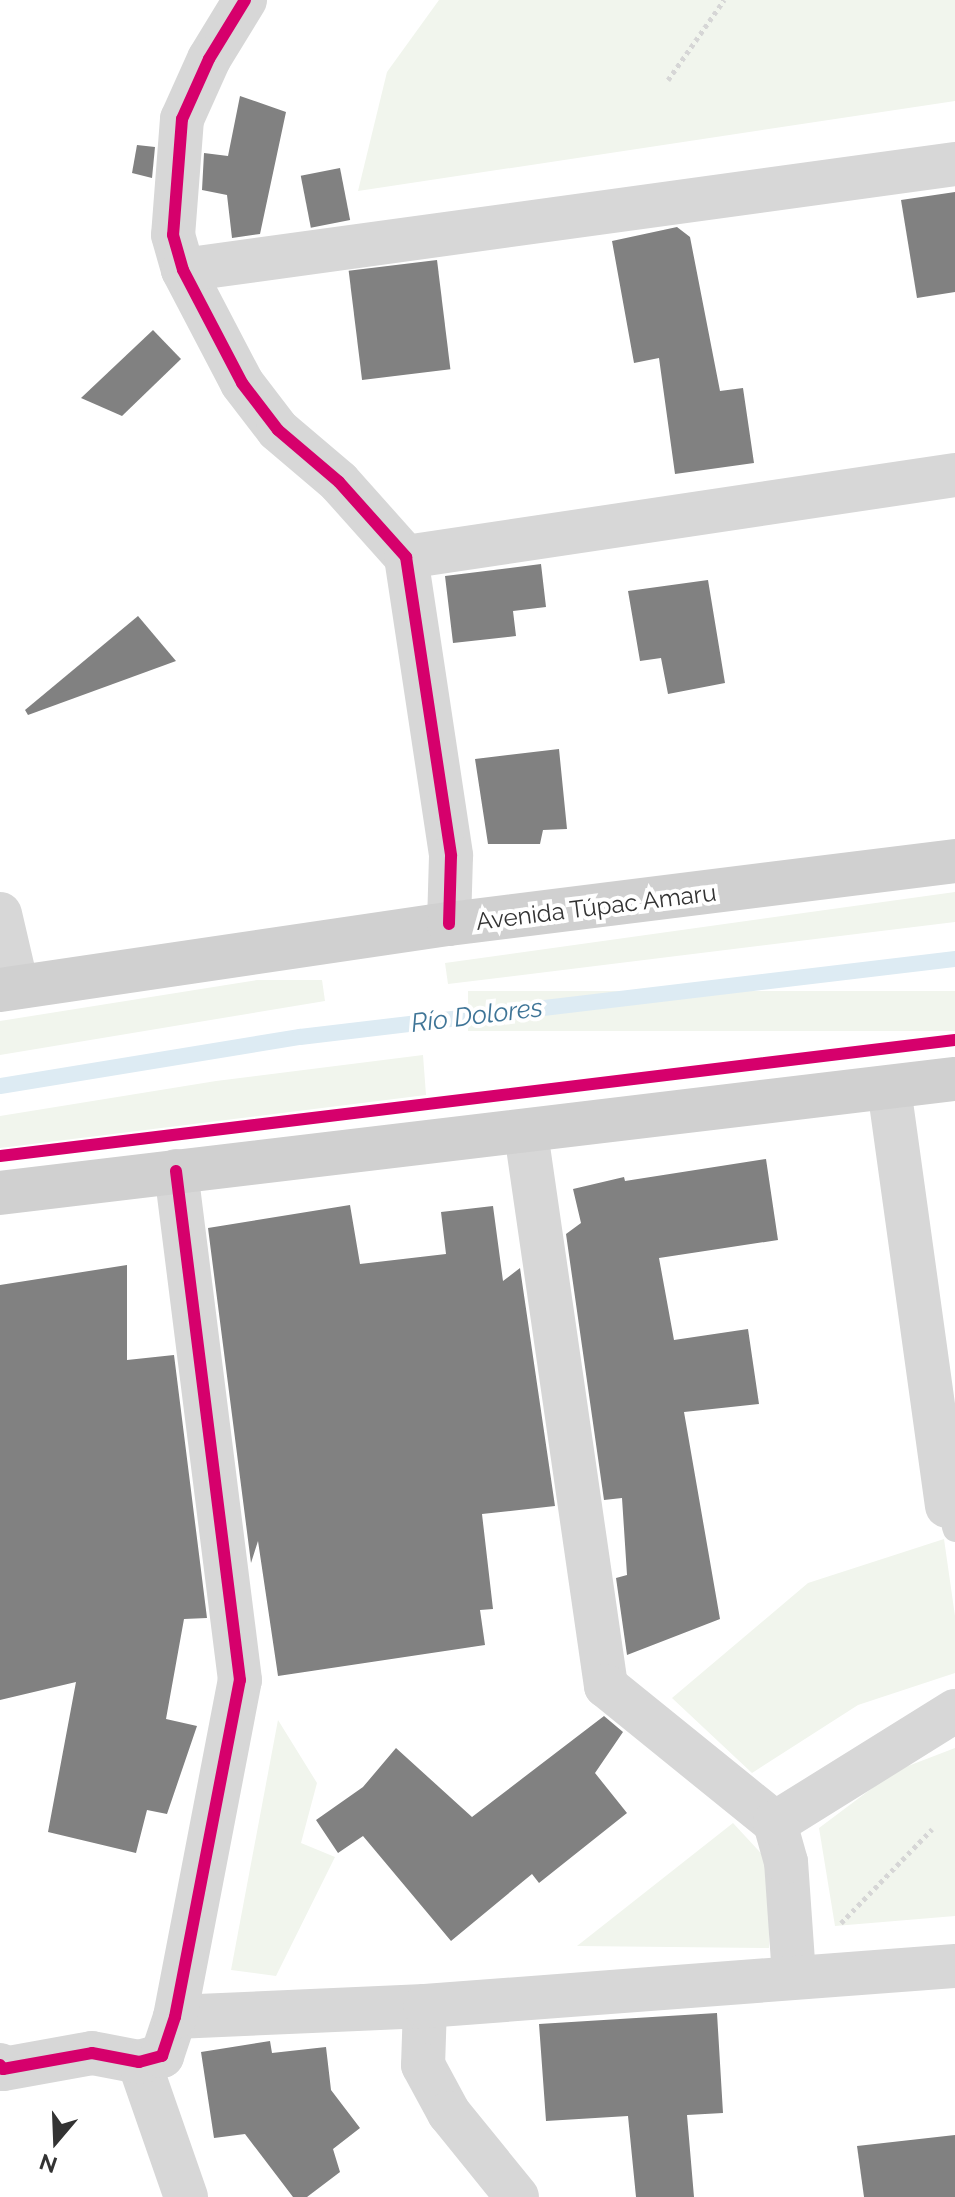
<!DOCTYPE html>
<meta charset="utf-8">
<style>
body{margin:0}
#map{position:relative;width:955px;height:2197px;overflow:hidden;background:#fff;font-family:Raleway,sans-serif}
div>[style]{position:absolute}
.green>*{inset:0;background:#f1f5ed;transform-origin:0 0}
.stream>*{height:16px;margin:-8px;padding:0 8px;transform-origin:8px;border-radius:8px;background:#ddebf3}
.building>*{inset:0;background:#818181;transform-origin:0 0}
.path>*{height:5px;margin-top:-2.5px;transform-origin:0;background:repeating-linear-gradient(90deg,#d6d6d6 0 4px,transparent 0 8px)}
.lane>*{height:24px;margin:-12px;padding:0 12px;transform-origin:12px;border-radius:12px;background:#d7d7d7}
.street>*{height:44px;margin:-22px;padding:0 22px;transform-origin:22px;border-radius:22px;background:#d7d7d7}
.secondary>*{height:44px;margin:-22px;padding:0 22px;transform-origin:22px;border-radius:22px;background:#d0d0d0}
.cycleway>*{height:12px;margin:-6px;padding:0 6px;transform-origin:6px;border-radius:6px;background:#d6006c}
span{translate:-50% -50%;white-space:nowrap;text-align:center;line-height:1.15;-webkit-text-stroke:8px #fff;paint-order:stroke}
.street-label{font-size:24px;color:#333}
.water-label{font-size:26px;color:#3f7597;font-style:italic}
.north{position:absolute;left:16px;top:2101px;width:80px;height:80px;-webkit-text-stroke:6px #fff;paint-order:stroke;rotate:199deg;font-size:22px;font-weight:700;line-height:32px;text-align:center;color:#333}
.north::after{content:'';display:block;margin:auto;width:28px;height:36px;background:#333;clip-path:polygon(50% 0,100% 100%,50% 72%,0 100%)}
</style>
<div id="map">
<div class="green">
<div style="clip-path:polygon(439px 0,955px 0,955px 101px,358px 191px,387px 72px)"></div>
<div style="clip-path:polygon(955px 892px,955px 922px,448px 984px,445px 963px)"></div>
<div style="clip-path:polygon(257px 980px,322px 980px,325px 1001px,0 1055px,0 1021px)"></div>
<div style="left:955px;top:991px;width:40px;height:487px;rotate:90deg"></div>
<div style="clip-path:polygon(423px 1055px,426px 1095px,0 1148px,0 1116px,216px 1081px)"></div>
<div style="clip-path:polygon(944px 1539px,955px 1616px,955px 1673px,858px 1705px,752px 1773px,672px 1698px,808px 1583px)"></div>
<div style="clip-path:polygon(278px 1720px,317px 1783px,301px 1843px,335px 1857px,276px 1976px,231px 1970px)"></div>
<div style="clip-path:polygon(955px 1748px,955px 1916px,835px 1926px,819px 1828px,895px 1771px)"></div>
<div style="clip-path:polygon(733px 1823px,771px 1864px,769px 1948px,577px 1946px)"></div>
</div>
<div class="stream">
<div style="left:0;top:1086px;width:304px;rotate:-9.3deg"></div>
<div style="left:300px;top:1037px;width:660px;rotate:-6.79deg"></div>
</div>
<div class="building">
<div style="clip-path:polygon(240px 96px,286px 112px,260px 234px,232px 238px,227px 195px,202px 190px,204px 153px,228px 156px)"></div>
<div style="clip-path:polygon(137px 145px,155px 147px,152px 178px,132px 173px)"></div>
<div style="left:340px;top:168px;width:53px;height:40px;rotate:79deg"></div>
<div style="clip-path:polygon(955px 192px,955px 292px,917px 298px,901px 200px)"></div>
<div style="clip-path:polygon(677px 227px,690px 237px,720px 391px,743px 388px,754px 463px,675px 474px,659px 358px,634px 363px,612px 241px)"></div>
<div style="left:437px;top:260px;width:110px;height:89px;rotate:83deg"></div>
<div style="clip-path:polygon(153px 330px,181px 359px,122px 416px,81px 398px)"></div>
<div style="clip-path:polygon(541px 564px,546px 607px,513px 611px,516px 636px,453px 643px,445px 576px)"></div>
<div style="clip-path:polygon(708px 580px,725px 683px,668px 694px,661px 658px,640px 661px,628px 591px)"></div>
<div style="clip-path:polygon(138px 616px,176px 661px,28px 715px,25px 710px)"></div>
<div style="clip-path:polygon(559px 749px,567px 829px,543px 830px,540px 844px,488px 844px,475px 759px)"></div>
<div style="clip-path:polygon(766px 1159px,778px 1240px,659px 1258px,674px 1340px,748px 1329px,759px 1404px,684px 1412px,720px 1619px,627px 1655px,616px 1578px,627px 1575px,622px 1498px,604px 1500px,566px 1234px,581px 1223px,573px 1189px,624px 1177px,625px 1181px)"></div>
<div style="clip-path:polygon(350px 1205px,360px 1264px,446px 1254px,441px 1212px,493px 1206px,503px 1281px,520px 1268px,555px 1506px,482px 1514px,493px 1609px,480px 1610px,485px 1645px,278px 1676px,258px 1541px,251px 1563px,208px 1228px)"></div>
<div style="clip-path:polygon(127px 1265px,127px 1360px,174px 1355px,207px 1618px,184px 1619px,166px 1719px,197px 1726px,167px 1814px,147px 1810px,136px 1853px,48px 1832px,76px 1682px,0 1700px,0 1285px)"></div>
<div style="clip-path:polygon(604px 1716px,623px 1732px,595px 1773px,627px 1813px,539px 1883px,532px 1874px,451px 1941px,363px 1836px,338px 1853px,316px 1820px,363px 1787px,396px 1748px,472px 1817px)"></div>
<div style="clip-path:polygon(717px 2013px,723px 2113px,687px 2115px,694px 2197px,636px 2197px,628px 2116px,546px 2121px,539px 2024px)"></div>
<div style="clip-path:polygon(270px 2041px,272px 2053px,326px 2047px,331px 2090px,360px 2128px,333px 2149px,340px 2172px,307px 2197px,293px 2197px,245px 2134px,214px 2138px,201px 2052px)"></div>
<div style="clip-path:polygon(955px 2135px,955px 2197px,864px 2197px,857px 2146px)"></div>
</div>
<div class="path">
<div style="left:668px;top:80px;width:98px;rotate:-55deg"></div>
<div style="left:841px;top:1923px;width:131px;rotate:-45.9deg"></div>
</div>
<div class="lane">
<div style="left:954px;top:1527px;width:3px;rotate:72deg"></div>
</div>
<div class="street">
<div style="left:245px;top:0;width:69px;rotate:121.4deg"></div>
<div style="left:209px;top:59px;width:66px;rotate:114.2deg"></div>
<div style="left:182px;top:119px;width:116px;rotate:94.4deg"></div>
<div style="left:173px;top:235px;width:36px;rotate:74deg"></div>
<div style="left:183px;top:270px;width:127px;rotate:62.4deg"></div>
<div style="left:242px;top:383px;width:59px;rotate:52.5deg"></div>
<div style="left:278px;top:430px;width:80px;rotate:40.4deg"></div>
<div style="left:339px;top:482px;width:101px;rotate:48.2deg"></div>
<div style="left:406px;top:557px;width:302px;rotate:81.4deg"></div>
<div style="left:451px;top:856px;width:68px;rotate:91.7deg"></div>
<div style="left:183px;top:270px;width:779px;rotate:-7.82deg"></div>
<div style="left:406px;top:557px;width:555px;rotate:-8.5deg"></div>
<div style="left:0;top:914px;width:75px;rotate:76.9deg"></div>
<div style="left:889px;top:1088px;width:422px;rotate:82.1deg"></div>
<div style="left:526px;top:1133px;width:559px;rotate:81.77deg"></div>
<div style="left:606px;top:1686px;width:218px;rotate:39deg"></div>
<div style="left:794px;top:1976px;width:114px;rotate:-94deg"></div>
<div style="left:786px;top:1862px;width:41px;rotate:-105.8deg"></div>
<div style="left:775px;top:1823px;width:212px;rotate:-31.9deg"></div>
<div style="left:425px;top:2006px;width:59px;rotate:91.9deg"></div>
<div style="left:423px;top:2065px;width:55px;rotate:61.6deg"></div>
<div style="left:449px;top:2113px;width:108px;rotate:51deg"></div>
<div style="left:175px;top:2017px;width:250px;rotate:-2.5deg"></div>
<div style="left:425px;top:2006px;width:532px;rotate:-4.32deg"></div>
<div style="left:139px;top:2062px;width:143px;rotate:70.8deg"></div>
<div style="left:0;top:2065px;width:5px;rotate:53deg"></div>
<div style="left:3px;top:2069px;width:90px;rotate:-10.2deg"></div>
<div style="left:92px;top:2053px;width:48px;rotate:10.8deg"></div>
<div style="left:139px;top:2062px;width:24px;rotate:-15deg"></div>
<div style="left:162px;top:2056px;width:41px;rotate:-71.6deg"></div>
<div style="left:175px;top:2017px;width:343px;rotate:-79.1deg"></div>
<div style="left:240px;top:1680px;width:513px;rotate:-97.17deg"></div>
</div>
<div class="secondary">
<div style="left:0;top:990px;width:454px;rotate:-8.4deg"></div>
<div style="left:449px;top:924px;width:510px;rotate:-7.1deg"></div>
<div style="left:0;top:1193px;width:962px;rotate:-6.81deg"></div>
</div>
<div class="cycleway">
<div style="left:245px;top:0;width:69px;rotate:121.4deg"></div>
<div style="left:209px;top:59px;width:66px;rotate:114.2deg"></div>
<div style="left:182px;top:119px;width:116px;rotate:94.4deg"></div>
<div style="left:173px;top:235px;width:36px;rotate:74deg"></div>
<div style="left:183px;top:270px;width:127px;rotate:62.4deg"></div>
<div style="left:242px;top:383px;width:59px;rotate:52.5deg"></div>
<div style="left:278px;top:430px;width:80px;rotate:40.4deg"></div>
<div style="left:339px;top:482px;width:101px;rotate:48.2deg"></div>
<div style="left:406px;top:557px;width:302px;rotate:81.4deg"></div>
<div style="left:451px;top:856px;width:68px;rotate:91.7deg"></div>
<div style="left:0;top:1156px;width:962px;rotate:-6.93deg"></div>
<div style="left:0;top:2065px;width:5px;rotate:53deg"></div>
<div style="left:3px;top:2069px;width:90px;rotate:-10.2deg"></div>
<div style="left:92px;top:2053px;width:48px;rotate:10.8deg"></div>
<div style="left:139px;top:2062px;width:24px;rotate:-15deg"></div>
<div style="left:162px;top:2056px;width:41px;rotate:-71.6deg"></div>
<div style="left:175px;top:2017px;width:343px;rotate:-79.1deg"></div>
<div style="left:240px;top:1680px;width:513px;rotate:-97.17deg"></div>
</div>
<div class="street-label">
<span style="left:596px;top:907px;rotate:-7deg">Avenida Túpac Amaru</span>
</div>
<div class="water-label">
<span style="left:477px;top:1016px;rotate:-7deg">Río Dolores</span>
</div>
<div class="north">N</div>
</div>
